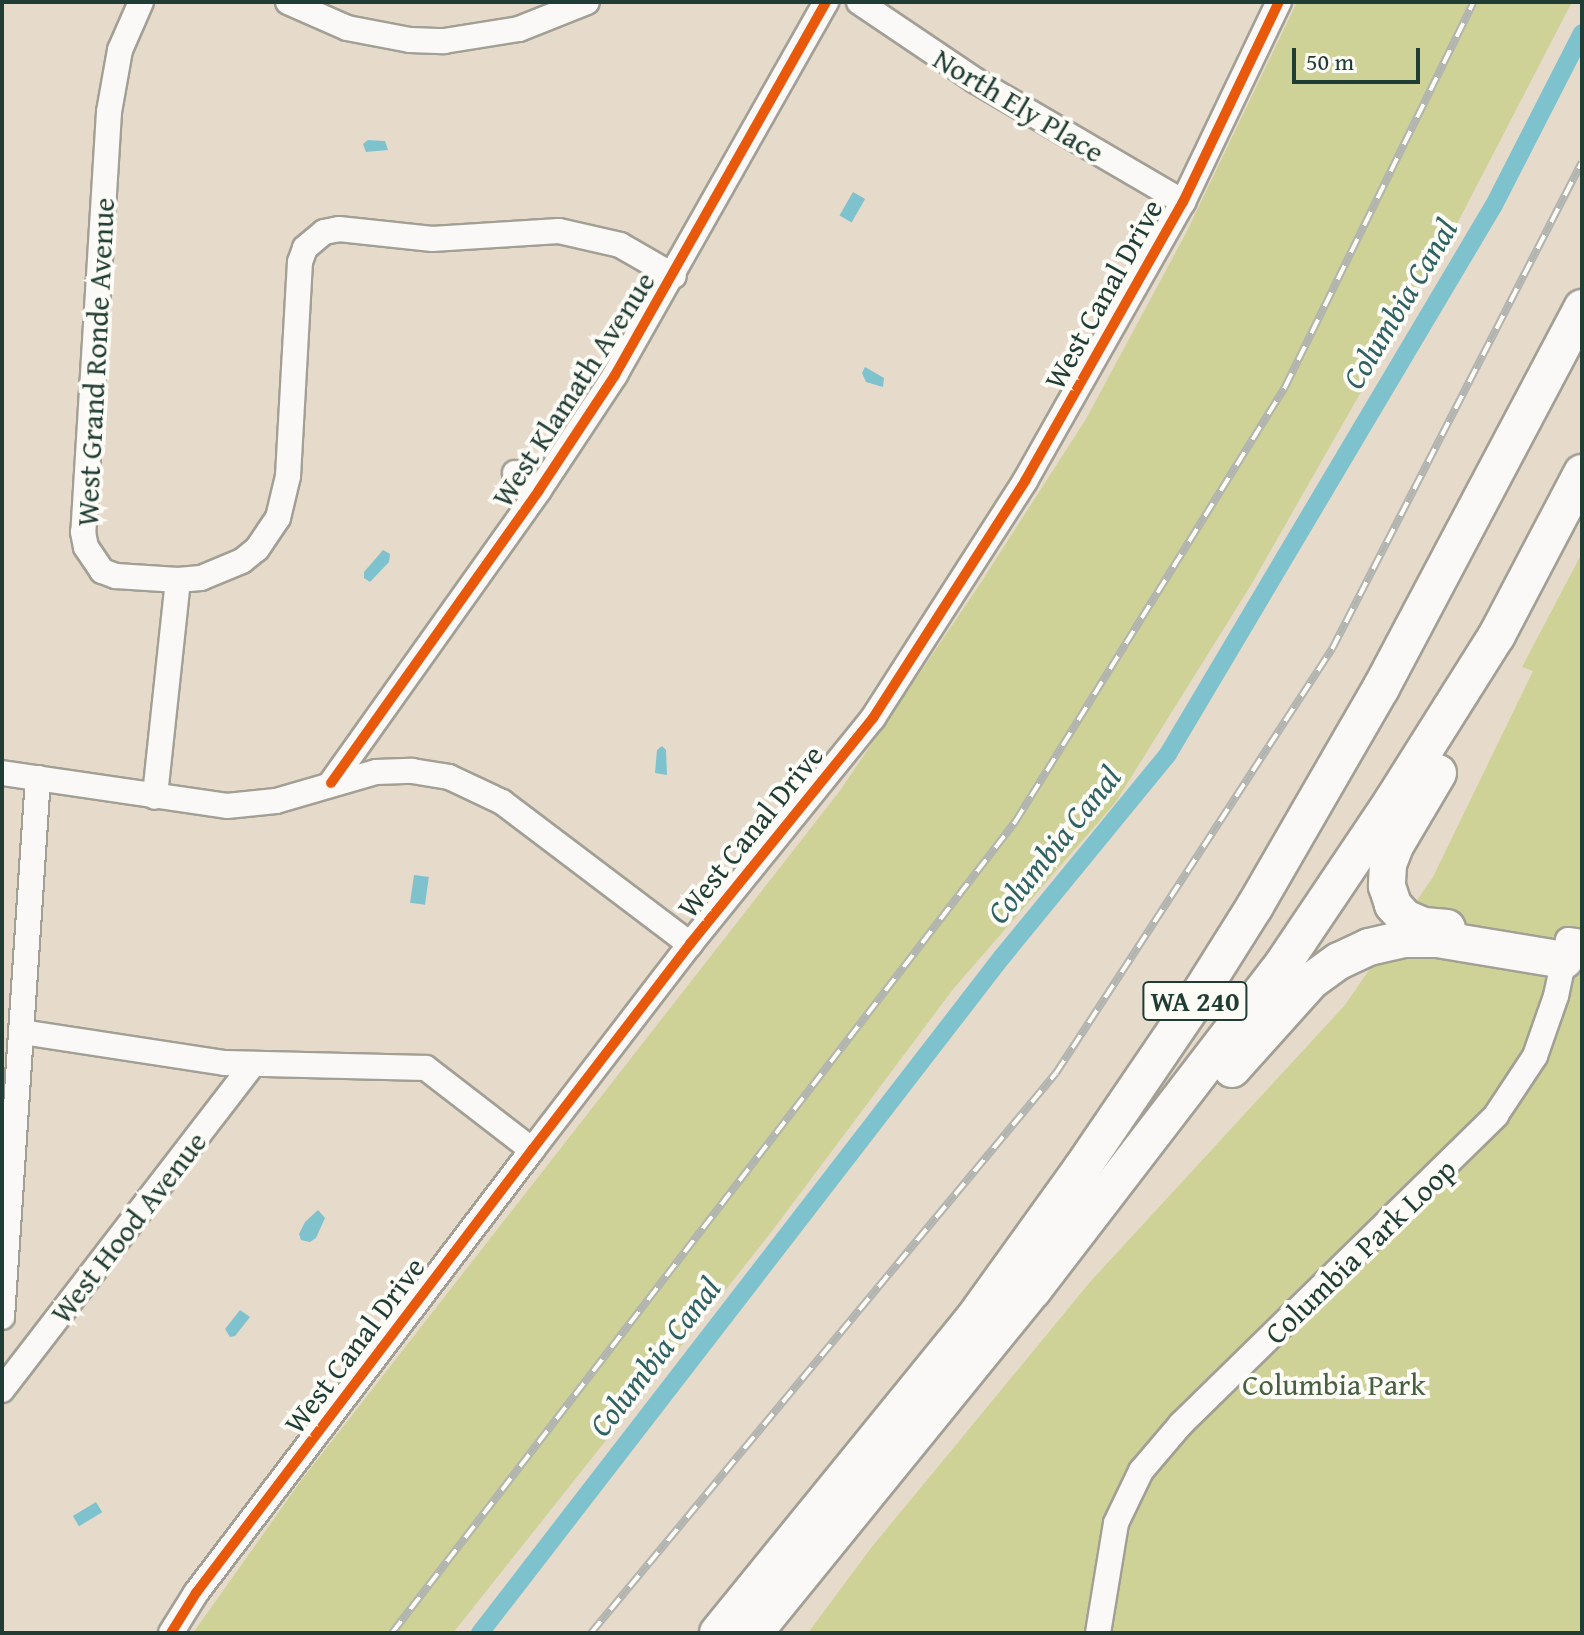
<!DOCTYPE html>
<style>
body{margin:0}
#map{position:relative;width:1584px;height:1635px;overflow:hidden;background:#e6daca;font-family:"Gentium Book Plus",serif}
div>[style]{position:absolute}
.green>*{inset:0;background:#ced297}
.water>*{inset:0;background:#7ec2ce;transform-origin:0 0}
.canal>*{height:18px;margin:-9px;padding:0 9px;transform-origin:9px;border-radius:9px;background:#7ec2ce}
.roads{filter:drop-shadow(2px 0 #a29f95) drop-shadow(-2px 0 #a29f95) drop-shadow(0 2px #a29f95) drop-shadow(0 -2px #a29f95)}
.minor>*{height:24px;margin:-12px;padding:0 12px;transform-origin:12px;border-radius:12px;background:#fbf9f7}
.highway>*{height:36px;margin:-18px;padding:0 18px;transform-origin:18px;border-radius:18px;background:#fbf9f7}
.rail>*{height:8px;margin-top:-4px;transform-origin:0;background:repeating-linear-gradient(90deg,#fdfcf7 0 15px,#b2b4b0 0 30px);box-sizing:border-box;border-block:2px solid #b2b4b0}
.cycleway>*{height:10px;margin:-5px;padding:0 5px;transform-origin:5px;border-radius:5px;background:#e8590c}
span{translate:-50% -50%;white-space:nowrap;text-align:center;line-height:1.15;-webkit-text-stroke:8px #fdfcf7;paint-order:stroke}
.shield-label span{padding:2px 6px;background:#fdfcf7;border:2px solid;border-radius:6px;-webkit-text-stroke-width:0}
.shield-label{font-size:28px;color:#1f3d34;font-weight:700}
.street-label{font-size:30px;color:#1f3d34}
.park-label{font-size:30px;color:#466042}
.water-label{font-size:32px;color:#2e6263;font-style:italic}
.frame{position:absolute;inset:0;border:4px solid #1f3d34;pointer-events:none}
.scale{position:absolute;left:1292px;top:48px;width:128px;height:36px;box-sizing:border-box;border:4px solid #1f3d34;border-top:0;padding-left:10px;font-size:24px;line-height:28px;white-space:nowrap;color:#1f3d34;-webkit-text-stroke:6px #fdfcf7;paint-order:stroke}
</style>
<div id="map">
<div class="green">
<div style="clip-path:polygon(1297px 2px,1572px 2px,1459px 220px,1251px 585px,1115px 803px,954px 988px,769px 1235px,453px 1633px,193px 1633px,303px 1478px,839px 792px,976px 590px,1086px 419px,1186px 233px)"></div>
<div style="clip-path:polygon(1582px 553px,1582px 1633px,808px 1633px,871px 1548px,1090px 1282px,1345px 1005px,1433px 877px,1533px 671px,1522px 667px)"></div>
</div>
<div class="water">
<div style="clip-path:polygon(368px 140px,385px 141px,388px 150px,366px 152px,363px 144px)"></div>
<div style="left:853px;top:192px;width:14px;height:27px;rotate:30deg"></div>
<div style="clip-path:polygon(865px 367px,884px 378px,883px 387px,866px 382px,862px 373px)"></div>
<div style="clip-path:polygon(383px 550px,390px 554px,389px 562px,370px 582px,364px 578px,364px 572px)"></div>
<div style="clip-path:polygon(662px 746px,666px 750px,667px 775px,655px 773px,657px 750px)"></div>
<div style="left:414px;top:875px;width:15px;height:28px;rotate:8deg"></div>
<div style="clip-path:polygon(318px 1210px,325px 1218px,316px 1238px,310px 1242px,301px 1240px,299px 1234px,305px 1222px)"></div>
<div style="clip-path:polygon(240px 1310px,250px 1317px,235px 1336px,230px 1337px,225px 1329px)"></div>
<div style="left:96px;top:1502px;width:12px;height:27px;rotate:59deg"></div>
</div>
<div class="canal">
<div style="left:480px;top:1633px;width:854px;rotate:-52.33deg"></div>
<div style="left:1002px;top:957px;width:262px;rotate:-50.7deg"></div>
<div style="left:1168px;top:754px;width:638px;rotate:-59.3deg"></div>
<div style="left:1494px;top:205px;width:193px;rotate:-62.9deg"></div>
</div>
<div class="roads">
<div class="minor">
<div style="left:141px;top:2px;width:52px;rotate:113.6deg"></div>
<div style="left:120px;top:50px;width:63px;rotate:100.1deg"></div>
<div style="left:109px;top:112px;width:421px;rotate:93.5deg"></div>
<div style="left:83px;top:532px;width:15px;rotate:79deg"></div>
<div style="left:86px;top:547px;width:29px;rotate:56deg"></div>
<div style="left:102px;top:571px;width:15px;rotate:20deg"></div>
<div style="left:116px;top:576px;width:62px;rotate:3.7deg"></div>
<div style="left:178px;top:580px;width:218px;rotate:96.1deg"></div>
<div style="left:288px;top:2px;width:64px;rotate:23.8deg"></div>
<div style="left:347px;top:28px;width:64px;rotate:10.8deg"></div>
<div style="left:410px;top:40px;width:34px;rotate:2deg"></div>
<div style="left:444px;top:41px;width:76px;rotate:-9.1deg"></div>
<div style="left:519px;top:29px;width:73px;rotate:-21.7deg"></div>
<div style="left:859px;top:2px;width:141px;rotate:34deg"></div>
<div style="left:976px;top:81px;width:240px;rotate:30.3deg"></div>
<div style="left:515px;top:473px;width:29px;rotate:35deg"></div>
<div style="left:178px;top:580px;width:23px;rotate:-5deg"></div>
<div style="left:201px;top:578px;width:44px;rotate:-22.5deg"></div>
<div style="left:242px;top:561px;width:19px;rotate:-39deg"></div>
<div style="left:257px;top:549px;width:37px;rotate:-56deg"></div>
<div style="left:278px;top:518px;width:43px;rotate:-76.6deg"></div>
<div style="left:288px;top:476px;width:214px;rotate:-86.8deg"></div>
<div style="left:300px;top:262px;width:15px;rotate:-70deg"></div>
<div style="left:305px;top:248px;width:25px;rotate:-40deg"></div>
<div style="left:324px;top:232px;width:15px;rotate:-11deg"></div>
<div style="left:339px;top:229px;width:94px;rotate:6.1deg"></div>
<div style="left:432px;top:239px;width:127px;rotate:-3.6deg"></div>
<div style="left:559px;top:231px;width:63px;rotate:12.9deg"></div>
<div style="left:620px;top:245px;width:62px;rotate:29.9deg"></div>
<div style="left:2px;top:773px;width:227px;rotate:8.3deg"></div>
<div style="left:227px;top:806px;width:49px;rotate:-5.8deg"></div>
<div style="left:276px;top:801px;width:104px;rotate:-16.2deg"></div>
<div style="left:376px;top:772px;width:36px;rotate:-2deg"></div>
<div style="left:412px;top:771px;width:37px;rotate:9deg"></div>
<div style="left:449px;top:777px;width:59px;rotate:25.3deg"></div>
<div style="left:502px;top:802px;width:236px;rotate:37.1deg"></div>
<div style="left:331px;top:783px;width:359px;rotate:-54.6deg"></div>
<div style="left:539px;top:490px;width:138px;rotate:-56.5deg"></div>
<div style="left:615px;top:375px;width:429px;rotate:-60.5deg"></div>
<div style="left:22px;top:1032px;width:205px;rotate:8.7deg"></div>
<div style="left:225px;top:1063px;width:201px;rotate:1.4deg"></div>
<div style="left:426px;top:1068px;width:134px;rotate:37.7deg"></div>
<div style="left:2px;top:1317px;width:540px;rotate:-86.18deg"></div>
<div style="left:2px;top:1390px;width:411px;rotate:-52.4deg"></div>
<div style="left:171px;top:1633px;width:47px;rotate:-58deg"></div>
<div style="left:196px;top:1593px;width:556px;rotate:-52.82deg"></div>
<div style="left:532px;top:1150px;width:260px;rotate:-52.5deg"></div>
<div style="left:690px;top:944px;width:291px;rotate:-51deg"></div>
<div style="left:873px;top:718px;width:282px;rotate:-57.3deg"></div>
<div style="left:1025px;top:481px;width:321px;rotate:-60.5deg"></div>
<div style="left:1183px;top:202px;width:222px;rotate:-64.4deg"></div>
<div style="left:1098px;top:1633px;width:111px;rotate:-80.7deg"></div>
<div style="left:1116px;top:1523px;width:58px;rotate:-64.3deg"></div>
<div style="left:1141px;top:1471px;width:62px;rotate:-49.6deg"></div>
<div style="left:1181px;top:1424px;width:441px;rotate:-44.4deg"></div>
<div style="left:1496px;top:1115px;width:71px;rotate:-56.5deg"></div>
<div style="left:1535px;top:1056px;width:64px;rotate:-70.7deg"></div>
<div style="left:1556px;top:996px;width:57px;rotate:-77.9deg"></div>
<div style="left:1568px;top:940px;width:14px;rotate:8deg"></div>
</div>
<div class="highway">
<div style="left:1438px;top:773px;width:85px;rotate:120.5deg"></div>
<div style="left:1395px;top:846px;width:19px;rotate:111deg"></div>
<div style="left:1388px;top:864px;width:22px;rotate:93deg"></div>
<div style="left:1387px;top:886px;width:20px;rotate:72deg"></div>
<div style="left:1393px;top:905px;width:18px;rotate:47deg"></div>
<div style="left:1405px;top:918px;width:21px;rotate:23deg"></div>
<div style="left:1424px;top:926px;width:23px;rotate:5deg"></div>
<div style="left:1232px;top:1069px;width:118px;rotate:-48.1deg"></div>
<div style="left:1311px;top:981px;width:34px;rotate:-36deg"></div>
<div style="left:1339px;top:961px;width:33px;rotate:-25deg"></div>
<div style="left:1369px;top:947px;width:36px;rotate:-13deg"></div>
<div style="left:1404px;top:939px;width:33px"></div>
<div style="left:1437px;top:939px;width:129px;rotate:9.4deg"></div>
<div style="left:718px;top:1633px;width:402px;rotate:-50.9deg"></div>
<div style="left:972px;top:1321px;width:188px;rotate:-54.3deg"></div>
<div style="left:1082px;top:1168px;width:196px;rotate:-55.8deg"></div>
<div style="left:1192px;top:1006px;width:118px;rotate:-57.8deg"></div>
<div style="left:1255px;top:906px;width:252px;rotate:-60deg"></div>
<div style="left:1381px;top:688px;width:430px;rotate:-62.1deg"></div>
<div style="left:754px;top:1633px;width:442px;rotate:-50.9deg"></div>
<div style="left:1033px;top:1290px;width:414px;rotate:-52.5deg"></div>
<div style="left:1285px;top:961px;width:194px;rotate:-56.1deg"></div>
<div style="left:1393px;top:800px;width:195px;rotate:-57.8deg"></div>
<div style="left:1497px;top:635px;width:183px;rotate:-62.3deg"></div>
</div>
</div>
<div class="rail">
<div style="left:392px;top:1633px;width:1023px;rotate:-52.47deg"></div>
<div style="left:1015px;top:822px;width:512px;rotate:-58.17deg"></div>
<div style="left:1285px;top:387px;width:429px;rotate:-63.9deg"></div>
<div style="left:591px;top:1633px;width:728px;rotate:-50.3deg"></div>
<div style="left:1056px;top:1073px;width:506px;rotate:-56.94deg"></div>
<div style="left:1332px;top:649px;width:547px;rotate:-62.83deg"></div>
</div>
<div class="cycleway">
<div style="left:331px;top:783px;width:359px;rotate:-54.6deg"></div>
<div style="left:539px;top:490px;width:138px;rotate:-56.5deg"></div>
<div style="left:615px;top:375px;width:429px;rotate:-60.5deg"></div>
<div style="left:171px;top:1633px;width:47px;rotate:-58deg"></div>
<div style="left:196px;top:1593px;width:556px;rotate:-52.82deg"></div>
<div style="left:532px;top:1150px;width:260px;rotate:-52.5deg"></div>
<div style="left:690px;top:944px;width:291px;rotate:-51deg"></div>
<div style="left:873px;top:718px;width:282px;rotate:-57.3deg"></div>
<div style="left:1025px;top:481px;width:321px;rotate:-60.5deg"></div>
<div style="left:1183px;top:202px;width:222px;rotate:-64.4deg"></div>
</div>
<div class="shield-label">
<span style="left:1195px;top:1001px">WA 240</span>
</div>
<div class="street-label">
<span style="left:1019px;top:105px;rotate:31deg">North Ely Place</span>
<span style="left:1103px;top:294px;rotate:-61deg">West Canal Drive</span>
<span style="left:95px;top:362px;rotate:-87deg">West Grand Ronde Avenue</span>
<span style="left:573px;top:389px;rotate:-57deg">West Klamath Avenue</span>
<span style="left:750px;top:831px;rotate:-51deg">West Canal Drive</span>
<span style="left:128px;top:1227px;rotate:-52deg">West Hood Avenue</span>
<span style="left:1360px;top:1251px;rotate:-44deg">Columbia Park Loop</span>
<span style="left:354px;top:1345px;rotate:-53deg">West Canal Drive</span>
</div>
<div class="park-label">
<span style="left:1334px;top:1384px">Columbia Park</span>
</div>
<div class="water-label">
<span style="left:1400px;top:304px;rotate:-59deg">Columbia Canal</span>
<span style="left:1054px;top:845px;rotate:-51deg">Columbia Canal</span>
<span style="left:655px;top:1357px;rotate:-52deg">Columbia Canal</span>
</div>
<div class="frame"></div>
<div class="scale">50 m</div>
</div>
